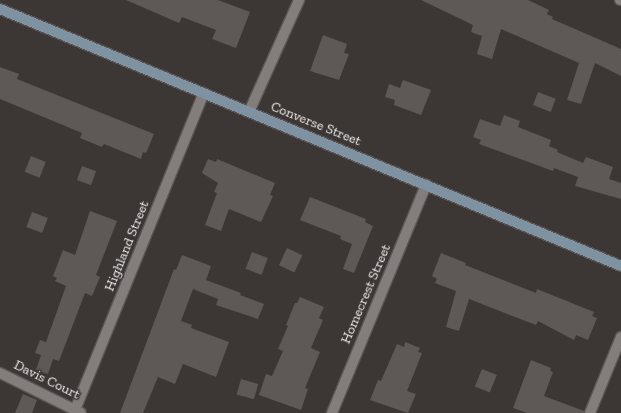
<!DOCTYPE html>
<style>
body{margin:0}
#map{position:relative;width:621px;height:413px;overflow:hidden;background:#3c3735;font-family:"Zilla Slab",serif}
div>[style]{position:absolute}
.building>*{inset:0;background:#5e5856;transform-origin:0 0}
.roads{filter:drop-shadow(1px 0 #595453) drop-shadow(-1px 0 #595453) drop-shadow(0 1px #595453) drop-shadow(0 -1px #595453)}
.street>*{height:10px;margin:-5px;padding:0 5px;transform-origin:5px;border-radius:5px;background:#837d7b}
.secondary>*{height:10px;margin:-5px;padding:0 5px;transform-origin:5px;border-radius:5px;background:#7e92a2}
span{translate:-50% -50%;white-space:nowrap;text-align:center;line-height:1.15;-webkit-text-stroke:3px #3c3735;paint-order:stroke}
.street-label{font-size:14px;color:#f2efee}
</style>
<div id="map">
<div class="building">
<div style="clip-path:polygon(126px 0,218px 0,250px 12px,236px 48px,212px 39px,216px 30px,182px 17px,179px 23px)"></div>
<div style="clip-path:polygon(421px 0,528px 0,549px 10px,547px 14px,553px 17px,552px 19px,621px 49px,621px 76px,595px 63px,581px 104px,567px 100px,579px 63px,501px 29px,492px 59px,477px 54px,482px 36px,471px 32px,473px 25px)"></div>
<div style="clip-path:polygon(323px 35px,347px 44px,344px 53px,349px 54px,339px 80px,310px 71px)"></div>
<div style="clip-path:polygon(0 67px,19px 74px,17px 79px,154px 134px,146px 153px,143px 152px,141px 159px,104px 144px,102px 147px,80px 138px,82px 133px,0 99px)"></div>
<div style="clip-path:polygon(403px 80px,431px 90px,421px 115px,394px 105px,395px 100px,385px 97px,389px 84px,400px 88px)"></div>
<div style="left:538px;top:92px;width:19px;height:14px;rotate:21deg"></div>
<div style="clip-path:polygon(504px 115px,520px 121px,518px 127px,551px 140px,549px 146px,558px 150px,557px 152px,583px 163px,586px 157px,613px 167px,609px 179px,621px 183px,621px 199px,575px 186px,578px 177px,554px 168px,553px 171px,479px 144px,481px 140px,473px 137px,480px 119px,500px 126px)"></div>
<div style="left:31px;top:156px;width:16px;height:17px;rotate:22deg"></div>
<div style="clip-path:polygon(208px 159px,216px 162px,217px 159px,275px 183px,270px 195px,273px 196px,261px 222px,229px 209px,221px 231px,205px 225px,217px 193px,214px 192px,218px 183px,202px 173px)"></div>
<div style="left:82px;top:166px;width:15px;height:15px;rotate:20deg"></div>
<div style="clip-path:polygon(310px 197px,366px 219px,365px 222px,373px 226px,354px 273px,343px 269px,352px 244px,340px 239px,341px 236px,300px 220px)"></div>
<div style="clip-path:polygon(90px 211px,117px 221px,96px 275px,100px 277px,92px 296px,85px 293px,59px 361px,53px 359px,48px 374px,36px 370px,41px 355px,35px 353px,40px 340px,46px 342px,66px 286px,55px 281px,57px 278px,53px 276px,63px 250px,75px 255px)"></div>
<div style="left:32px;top:212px;width:17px;height:16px;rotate:21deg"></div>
<div style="left:287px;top:248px;width:17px;height:19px;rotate:25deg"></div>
<div style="left:252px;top:252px;width:17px;height:18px;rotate:21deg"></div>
<div style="clip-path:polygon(441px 253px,466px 263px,465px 265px,536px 293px,537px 289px,594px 312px,592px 316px,597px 318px,588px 340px,576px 335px,574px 340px,538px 321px,536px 325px,469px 299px,459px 331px,446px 327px,456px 291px,435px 283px,437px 279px,432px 276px)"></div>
<div style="clip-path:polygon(182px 255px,211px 266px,206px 280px,241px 293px,240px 295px,264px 304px,258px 319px,216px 305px,218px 299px,193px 289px,181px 321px,192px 325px,191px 328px,229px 342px,216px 377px,183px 364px,175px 384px,158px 377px,143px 413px,120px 413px,174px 269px,176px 270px)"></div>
<div style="clip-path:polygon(300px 297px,324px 307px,319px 318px,323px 320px,311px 348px,320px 352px,305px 388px,308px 389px,301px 410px,259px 395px,266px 374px,272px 376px,283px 351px,278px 349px,288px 326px,286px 325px,295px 303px,297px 303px)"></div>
<div style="clip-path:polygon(405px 342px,420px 348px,418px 352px,422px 353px,407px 391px,416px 394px,408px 413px,370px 400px,378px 380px,381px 381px,397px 344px,404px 347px)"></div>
<div style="clip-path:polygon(531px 360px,551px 368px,550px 371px,553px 372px,544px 396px,584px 411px,584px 413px,527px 413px,513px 408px)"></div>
<div style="left:482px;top:369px;width:16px;height:19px;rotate:22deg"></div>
<div style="left:241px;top:379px;width:18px;height:16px;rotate:16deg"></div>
<div style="clip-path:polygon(23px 394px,37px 400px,32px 413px,15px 413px)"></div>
</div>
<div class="roads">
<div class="street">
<div style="left:620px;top:0;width:1px"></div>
<div style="left:249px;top:112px;width:123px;rotate:-65.9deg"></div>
<div style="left:0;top:373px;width:90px;rotate:26.3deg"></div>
<div style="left:75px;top:410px;width:342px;rotate:-67.9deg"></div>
<div style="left:332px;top:413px;width:247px;rotate:-67.6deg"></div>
<div style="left:590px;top:413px;width:82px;rotate:-67.8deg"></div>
</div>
<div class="secondary">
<div style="left:0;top:9px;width:672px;rotate:22.48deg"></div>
</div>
</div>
<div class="street-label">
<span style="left:316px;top:124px;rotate:22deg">Converse Street</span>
<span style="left:127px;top:246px;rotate:-68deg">Highland Street</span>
<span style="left:366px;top:294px;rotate:-67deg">Homecrest Street</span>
<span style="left:47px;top:380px;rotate:26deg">Davis Court</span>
</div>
</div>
